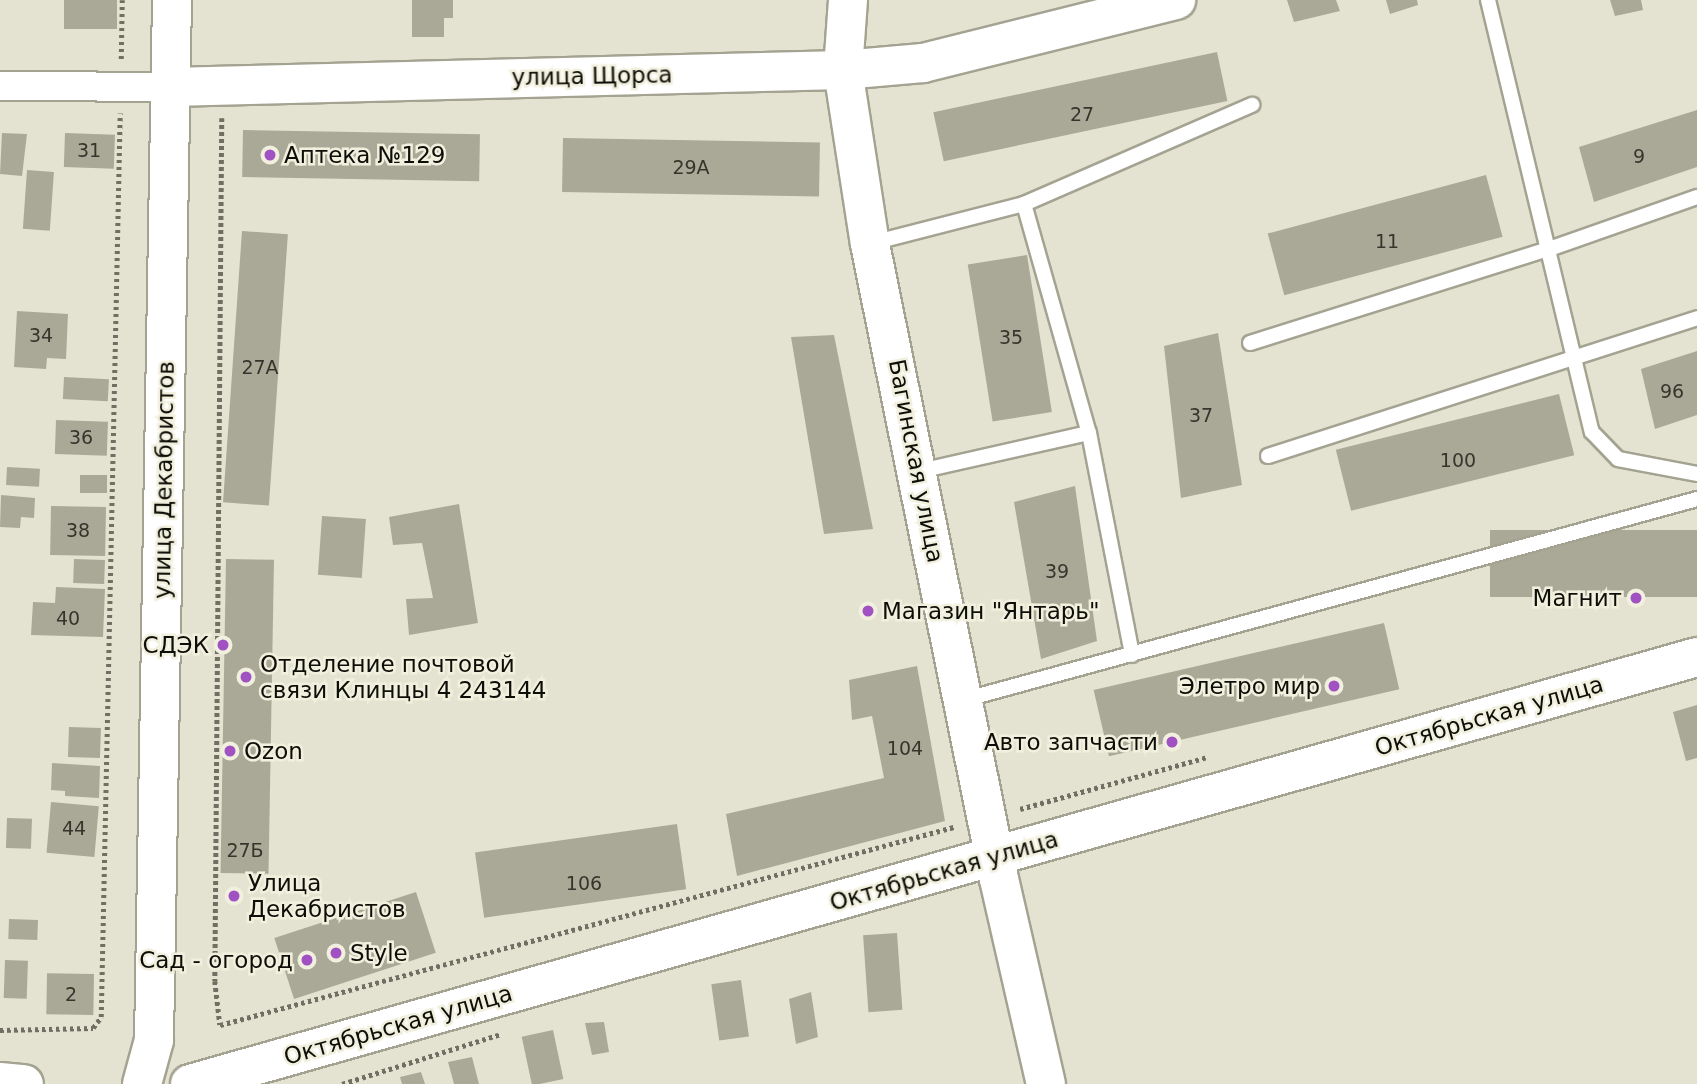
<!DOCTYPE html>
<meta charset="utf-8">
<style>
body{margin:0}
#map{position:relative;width:1697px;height:1084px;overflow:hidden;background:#e4e3d1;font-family:"DejaVu Sans",sans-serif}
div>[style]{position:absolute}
.building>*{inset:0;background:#aaa998;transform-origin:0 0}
.path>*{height:4.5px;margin-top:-2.25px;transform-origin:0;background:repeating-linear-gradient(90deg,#6f6f63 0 3.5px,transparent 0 7px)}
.roads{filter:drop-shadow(2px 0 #a4a392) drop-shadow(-2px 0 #a4a392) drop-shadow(0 2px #a4a392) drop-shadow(0 -2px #a4a392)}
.lane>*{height:14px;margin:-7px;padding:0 7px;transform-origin:7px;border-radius:7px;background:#fff}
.street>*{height:28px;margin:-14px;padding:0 14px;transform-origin:14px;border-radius:14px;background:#fff}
.secondary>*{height:38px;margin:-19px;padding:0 19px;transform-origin:19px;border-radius:19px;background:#fff}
.dots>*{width:19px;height:19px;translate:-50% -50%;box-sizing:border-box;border:4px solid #f1f0de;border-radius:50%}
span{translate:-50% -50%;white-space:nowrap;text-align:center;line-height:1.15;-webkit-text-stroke:5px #f1f0de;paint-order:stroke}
.number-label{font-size:19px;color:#35352c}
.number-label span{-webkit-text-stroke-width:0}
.street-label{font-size:23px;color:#0e0e08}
.poi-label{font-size:23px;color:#0e0e08}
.left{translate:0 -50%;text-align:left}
.right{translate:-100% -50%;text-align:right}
</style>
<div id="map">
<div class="building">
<div style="left:64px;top:0;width:53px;height:29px"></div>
<div style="clip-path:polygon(412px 0,453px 0,453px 18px,444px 18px,444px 37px,412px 37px)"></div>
<div style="clip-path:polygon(1287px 0,1336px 0,1340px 11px,1294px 22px)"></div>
<div style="clip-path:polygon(1386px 0,1417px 0,1418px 5px,1390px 14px)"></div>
<div style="clip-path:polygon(1610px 0,1641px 0,1643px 10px,1615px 16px)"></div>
<div style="left:1217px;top:52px;width:50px;height:290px;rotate:78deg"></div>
<div style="clip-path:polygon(1697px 110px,1697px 167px,1594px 202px,1579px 147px)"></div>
<div style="left:243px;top:130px;width:237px;height:47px;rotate:1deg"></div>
<div style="clip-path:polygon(2px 133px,27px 134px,22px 176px,0 174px)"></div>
<div style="left:65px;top:133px;width:50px;height:34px;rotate:2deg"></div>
<div style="left:563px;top:138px;width:257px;height:54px;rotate:1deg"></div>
<div style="left:27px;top:170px;width:27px;height:59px;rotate:4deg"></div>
<div style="left:1486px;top:175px;width:64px;height:226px;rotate:75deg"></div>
<div style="left:242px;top:231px;width:46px;height:272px;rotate:4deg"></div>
<div style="left:1027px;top:255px;width:159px;height:60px;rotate:81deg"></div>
<div style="clip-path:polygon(17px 311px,68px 314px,66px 359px,47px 358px,46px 369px,14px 367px)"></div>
<div style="clip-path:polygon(1218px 333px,1242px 485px,1181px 498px,1164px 346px)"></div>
<div style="clip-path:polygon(834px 335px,873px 529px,824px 534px,791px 337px)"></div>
<div style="clip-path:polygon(1697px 351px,1697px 415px,1655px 429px,1641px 369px)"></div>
<div style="left:64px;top:377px;width:45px;height:22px;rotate:3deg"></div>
<div style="left:1559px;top:394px;width:63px;height:230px;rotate:76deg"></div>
<div style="left:56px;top:420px;width:52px;height:34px;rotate:2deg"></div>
<div style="left:7px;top:467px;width:33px;height:18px;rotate:3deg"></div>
<div style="left:80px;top:475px;width:27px;height:18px"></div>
<div style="clip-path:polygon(1075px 486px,1097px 641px,1041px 659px,1014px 502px)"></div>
<div style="clip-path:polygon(1px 495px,35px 498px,34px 518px,21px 517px,20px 528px,0 527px)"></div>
<div style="clip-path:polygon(459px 504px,478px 623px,409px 635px,406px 599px,433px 598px,422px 543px,393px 545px,389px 517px)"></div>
<div style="left:51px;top:506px;width:55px;height:49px;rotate:1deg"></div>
<div style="left:322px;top:516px;width:44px;height:59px;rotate:4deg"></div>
<div style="left:1697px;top:530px;width:67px;height:207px;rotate:90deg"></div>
<div style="left:74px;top:559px;width:31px;height:24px;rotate:2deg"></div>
<div style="left:226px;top:559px;width:48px;height:314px;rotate:1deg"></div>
<div style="clip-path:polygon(56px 587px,105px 589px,103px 637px,31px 635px,33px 602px,55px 603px)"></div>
<div style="left:1384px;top:623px;width:68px;height:298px;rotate:77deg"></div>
<div style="clip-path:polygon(917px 666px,945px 821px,737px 876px,726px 814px,884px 778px,872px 716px,852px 720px,849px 680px)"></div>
<div style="clip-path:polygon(1697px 705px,1697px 758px,1686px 761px,1673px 712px)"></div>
<div style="left:69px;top:727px;width:32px;height:30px;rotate:2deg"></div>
<div style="clip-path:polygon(52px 763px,100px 766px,99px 798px,65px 796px,65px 791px,51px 790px)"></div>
<div style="left:51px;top:802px;width:48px;height:51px;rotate:5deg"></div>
<div style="left:7px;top:818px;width:25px;height:30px;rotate:2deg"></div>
<div style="left:677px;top:824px;width:66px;height:204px;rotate:82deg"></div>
<div style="left:416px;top:892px;width:64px;height:149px;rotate:72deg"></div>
<div style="left:9px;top:919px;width:29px;height:20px;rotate:2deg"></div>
<div style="left:897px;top:933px;width:77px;height:34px;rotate:86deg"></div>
<div style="left:5px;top:960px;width:23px;height:38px;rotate:2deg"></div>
<div style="left:94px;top:974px;width:41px;height:47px;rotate:91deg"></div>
<div style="left:741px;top:980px;width:57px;height:30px;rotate:82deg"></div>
<div style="clip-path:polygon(811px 992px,818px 1037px,796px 1044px,789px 999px)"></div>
<div style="clip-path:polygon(604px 1022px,609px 1052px,592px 1055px,585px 1023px)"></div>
<div style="left:553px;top:1030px;width:50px;height:32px;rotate:78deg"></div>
<div style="clip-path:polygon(472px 1057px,479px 1084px,454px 1084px,448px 1062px)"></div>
<div style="clip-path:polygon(421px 1072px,425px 1084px,402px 1084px,400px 1077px)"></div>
</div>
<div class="path">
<div style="left:121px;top:59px;width:59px;rotate:-89deg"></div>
<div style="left:222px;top:118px;width:863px;rotate:90.46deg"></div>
<div style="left:215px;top:981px;width:44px;rotate:83.5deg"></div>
<div style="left:220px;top:1025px;width:760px;rotate:-15.1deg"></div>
<div style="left:1020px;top:809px;width:194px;rotate:-15.5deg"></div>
<div style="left:0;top:1030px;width:93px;rotate:-1.2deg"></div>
<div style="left:93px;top:1028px;width:14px;rotate:-54deg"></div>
<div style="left:101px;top:1017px;width:904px;rotate:-88.8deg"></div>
<div style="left:342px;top:1084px;width:167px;rotate:-17.5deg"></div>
</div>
<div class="roads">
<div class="lane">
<div style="left:1488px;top:0;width:444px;rotate:76.5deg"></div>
<div style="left:1592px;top:432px;width:37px;rotate:46deg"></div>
<div style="left:1618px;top:459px;width:80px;rotate:10.8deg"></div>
<div style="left:1024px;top:204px;width:238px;rotate:74.2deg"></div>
<div style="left:1089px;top:433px;width:226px;rotate:79deg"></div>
<div style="left:872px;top:243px;width:157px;rotate:-14.4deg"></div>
<div style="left:1024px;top:204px;width:249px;rotate:-23.5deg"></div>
<div style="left:1250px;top:343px;width:313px;rotate:-17.5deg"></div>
<div style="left:1549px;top:249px;width:157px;rotate:-19.4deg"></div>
<div style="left:1268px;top:456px;width:451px;rotate:-17.8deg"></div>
<div style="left:920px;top:471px;width:173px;rotate:-12.7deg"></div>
<div style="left:963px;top:700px;width:761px;rotate:-15.31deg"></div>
</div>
<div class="street">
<div style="left:0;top:86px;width:171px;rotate:0.3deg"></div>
</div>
<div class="secondary">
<div style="left:848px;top:0;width:70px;rotate:94.1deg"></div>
<div style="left:843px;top:70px;width:176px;rotate:81.2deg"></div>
<div style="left:870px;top:244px;width:648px;rotate:78.52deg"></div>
<div style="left:999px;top:879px;width:210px;rotate:77.1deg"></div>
<div style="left:171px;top:87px;width:672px;rotate:-1.45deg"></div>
<div style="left:843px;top:70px;width:80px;rotate:-5deg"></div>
<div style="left:923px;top:63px;width:261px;rotate:-14deg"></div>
<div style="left:0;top:1082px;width:24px;rotate:5deg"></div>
<div style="left:142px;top:1084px;width:46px;rotate:-74.7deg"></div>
<div style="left:154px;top:1040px;width:1040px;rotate:-89.01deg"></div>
<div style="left:190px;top:1084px;width:1566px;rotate:-15.82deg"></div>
</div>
</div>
<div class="dots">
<div style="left:270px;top:155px;background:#a052c3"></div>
<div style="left:1636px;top:598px;background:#a052c3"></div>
<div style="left:868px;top:611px;background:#a052c3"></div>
<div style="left:223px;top:645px;background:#a052c3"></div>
<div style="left:246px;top:677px;background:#a052c3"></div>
<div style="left:1334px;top:686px;background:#a052c3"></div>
<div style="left:1172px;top:742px;background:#a052c3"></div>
<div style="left:230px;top:751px;background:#a052c3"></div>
<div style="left:234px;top:896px;background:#a052c3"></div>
<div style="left:336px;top:953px;background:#a052c3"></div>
<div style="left:307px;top:960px;background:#a052c3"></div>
</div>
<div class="number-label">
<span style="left:1082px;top:115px">27</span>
<span style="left:89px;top:151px">31</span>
<span style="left:1639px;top:157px">9</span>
<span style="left:691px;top:168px">29А</span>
<span style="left:1387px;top:242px">11</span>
<span style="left:41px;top:336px">34</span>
<span style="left:1011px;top:338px">35</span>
<span style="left:260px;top:368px">27А</span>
<span style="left:1672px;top:392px">96</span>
<span style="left:1201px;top:416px">37</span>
<span style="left:81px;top:438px">36</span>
<span style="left:1458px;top:461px">100</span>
<span style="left:78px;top:531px">38</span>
<span style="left:1057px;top:572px">39</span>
<span style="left:68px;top:619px">40</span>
<span style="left:905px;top:749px">104</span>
<span style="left:74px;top:829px">44</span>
<span style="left:245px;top:851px">27Б</span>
<span style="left:584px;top:884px">106</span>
<span style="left:71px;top:995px">2</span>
</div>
<div class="street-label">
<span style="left:592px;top:76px;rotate:-1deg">улица Щорса</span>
<span style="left:916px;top:461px;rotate:79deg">Багинская улица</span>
<span style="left:164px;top:480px;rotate:-89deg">улица Декабристов</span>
<span style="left:1489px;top:716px;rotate:-16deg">Октябрьская улица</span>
<span style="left:944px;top:871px;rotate:-16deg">Октябрьская улица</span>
<span style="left:398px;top:1025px;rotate:-16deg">Октябрьская улица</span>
</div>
<div class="poi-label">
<span class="left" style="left:284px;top:155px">Аптека №129</span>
<span class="right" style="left:1622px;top:598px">Магнит</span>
<span class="left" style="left:882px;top:611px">Магазин "Янтарь"</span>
<span class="right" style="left:209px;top:645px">СДЭК</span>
<span class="left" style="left:260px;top:677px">Отделение почтовой<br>связи Клинцы 4 243144</span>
<span class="right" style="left:1320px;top:686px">Элетро мир</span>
<span class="right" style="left:1158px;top:742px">Авто запчасти</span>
<span class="left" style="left:244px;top:751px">Ozon</span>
<span class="left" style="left:248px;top:896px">Улица<br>Декабристов</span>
<span class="left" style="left:350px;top:953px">Style</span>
<span class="right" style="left:293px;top:960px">Сад - огород</span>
</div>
</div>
